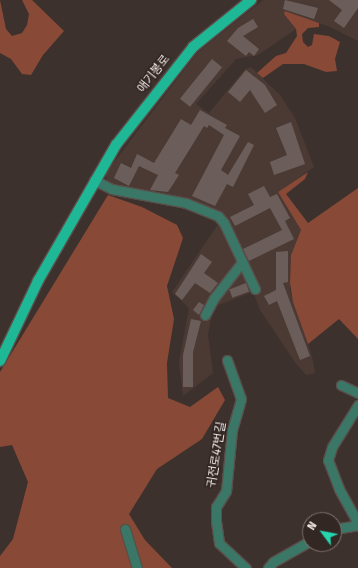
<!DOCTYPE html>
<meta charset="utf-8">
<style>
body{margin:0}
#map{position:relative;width:358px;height:568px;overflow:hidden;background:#3d312d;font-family:"Fira Sans","Noto Sans KR",sans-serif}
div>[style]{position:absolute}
.built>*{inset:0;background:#4b3a34}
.green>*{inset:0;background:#884936}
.building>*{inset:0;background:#6b5e5a;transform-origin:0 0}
.roads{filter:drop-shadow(1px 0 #5a4f4b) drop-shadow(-1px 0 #5a4f4b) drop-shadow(0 1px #5a4f4b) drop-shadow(0 -1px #5a4f4b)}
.minor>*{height:9px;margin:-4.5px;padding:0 4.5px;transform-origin:4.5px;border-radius:4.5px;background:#3b7766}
.major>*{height:10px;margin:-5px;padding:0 5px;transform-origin:5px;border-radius:5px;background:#1eb896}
span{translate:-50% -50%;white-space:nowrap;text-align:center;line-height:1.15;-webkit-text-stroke:3.5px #332724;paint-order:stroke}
.street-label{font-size:12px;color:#f3ebe8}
.north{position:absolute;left:302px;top:512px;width:40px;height:40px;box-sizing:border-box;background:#332724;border:1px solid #807572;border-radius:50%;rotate:302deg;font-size:11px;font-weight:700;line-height:16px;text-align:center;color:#f3ebe8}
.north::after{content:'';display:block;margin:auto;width:14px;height:18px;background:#25d5ae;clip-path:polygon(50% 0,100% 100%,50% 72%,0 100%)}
</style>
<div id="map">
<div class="built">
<div style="clip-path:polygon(263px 0,358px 0,358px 41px,330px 27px,285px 11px,296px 29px,258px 55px,236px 59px,196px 104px,209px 113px,245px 69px,251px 67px,280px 95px,295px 118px,314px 167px,278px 192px,301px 230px,291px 255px,290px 291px,312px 356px,315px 373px,306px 375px,294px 361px,260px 310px,253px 292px,213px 307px,208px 335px,213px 373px,183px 396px,179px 362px,189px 308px,172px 292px,219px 223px,211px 208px,204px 205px,112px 185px,108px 183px,105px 174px,197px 53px)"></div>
</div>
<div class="green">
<div style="clip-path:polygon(0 0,6px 29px,12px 36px,22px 33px,27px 25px,29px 14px,22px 0,32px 0,64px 31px,43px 55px,31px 75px,22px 74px,11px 59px,0 53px)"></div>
<div style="clip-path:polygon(285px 11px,319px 23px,319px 27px,308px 28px,302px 34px,303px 42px,308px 47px,312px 45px,314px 34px,329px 36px,340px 42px,335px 59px,337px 71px,326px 72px,304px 64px,283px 64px,263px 78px,257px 73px,276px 56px,286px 53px,297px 36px,296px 29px,284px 14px)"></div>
<div style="clip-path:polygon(308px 172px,305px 179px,286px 194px,308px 223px,358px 188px,358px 339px,339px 319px,308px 344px,293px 302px,290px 283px,291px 255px,301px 230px,278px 192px)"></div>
<div style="clip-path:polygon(108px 195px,142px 207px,177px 225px,183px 238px,167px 286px,174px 319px,167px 363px,168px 398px,190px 407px,218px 387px,225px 400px,202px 439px,157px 469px,129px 514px,145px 540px,172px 568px,0 568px,0 556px,13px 539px,28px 482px,12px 445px,0 447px,0 372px)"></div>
</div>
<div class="building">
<div style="clip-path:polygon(285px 0,318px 8px,314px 19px,283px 9px)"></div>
<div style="clip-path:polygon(329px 0,358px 0,358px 8px,344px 28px,334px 21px,342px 10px)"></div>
<div style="clip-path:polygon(253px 19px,258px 27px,243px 36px,259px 49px,254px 56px,249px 52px,246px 56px,227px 41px,238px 28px)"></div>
<div style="left:212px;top:59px;width:13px;height:51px;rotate:39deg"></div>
<div style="clip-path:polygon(246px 70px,265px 85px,277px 105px,265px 113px,250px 90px,240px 102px,228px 92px)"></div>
<div style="clip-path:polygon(200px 110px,227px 125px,225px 128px,240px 136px,221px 170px,228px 175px,248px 142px,254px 145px,233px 187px,227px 184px,215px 206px,192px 196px,224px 135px,209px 125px,207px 128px,204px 126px,175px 173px,179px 175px,168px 192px,150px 190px,158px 175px,139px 166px,129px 186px,114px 178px,121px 163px,131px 168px,137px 154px,154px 163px,181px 119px,191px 125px)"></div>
<div style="clip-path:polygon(291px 122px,305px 164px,274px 175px,270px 162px,287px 155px,276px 128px)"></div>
<div style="clip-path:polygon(264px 186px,270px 197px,277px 194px,290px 218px,285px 221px,294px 239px,249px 261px,243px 249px,282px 230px,270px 208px,235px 226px,230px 217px,254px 205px,248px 194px)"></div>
<div style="clip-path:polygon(288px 251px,288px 282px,283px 283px,310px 356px,300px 360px,277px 301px,269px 305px,264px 296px,276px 290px,276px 252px)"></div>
<div style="clip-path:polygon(201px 254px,212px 262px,204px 273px,218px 283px,210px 293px,195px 283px,182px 300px,175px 294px)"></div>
<div style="left:246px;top:283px;width:9px;height:18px;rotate:69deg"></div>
<div style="clip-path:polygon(199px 302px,204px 305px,199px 315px,193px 310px)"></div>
<div style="clip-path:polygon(191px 319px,201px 321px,193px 352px,193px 387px,183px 387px,183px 355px)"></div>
</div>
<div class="roads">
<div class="minor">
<div style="left:94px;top:180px;width:20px;rotate:27deg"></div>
<div style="left:112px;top:189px;width:75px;rotate:10.7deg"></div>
<div style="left:186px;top:203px;width:35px;rotate:22deg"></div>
<div style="left:218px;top:216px;width:9px;rotate:49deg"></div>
<div style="left:224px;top:223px;width:73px;rotate:64.8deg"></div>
<div style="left:205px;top:315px;width:19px;rotate:-62deg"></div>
<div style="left:214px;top:298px;width:46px;rotate:-52.1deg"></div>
<div style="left:227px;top:360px;width:41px;rotate:70.3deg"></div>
<div style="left:241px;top:399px;width:32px;rotate:106deg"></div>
<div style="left:232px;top:430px;width:61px;rotate:95.6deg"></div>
<div style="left:226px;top:491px;width:19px;rotate:122deg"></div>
<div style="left:216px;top:507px;width:14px;rotate:90deg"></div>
<div style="left:216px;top:521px;width:22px;rotate:82deg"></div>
<div style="left:219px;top:543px;width:37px;rotate:43deg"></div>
<div style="left:341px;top:385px;width:19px;rotate:25deg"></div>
<div style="left:358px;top:405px;width:49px;rotate:121.8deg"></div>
<div style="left:332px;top:447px;width:14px;rotate:107deg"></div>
<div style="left:328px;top:460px;width:31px;rotate:69deg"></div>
<div style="left:339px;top:489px;width:39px;rotate:61deg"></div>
<div style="left:125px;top:529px;width:41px;rotate:72.9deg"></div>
<div style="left:334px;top:529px;width:24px;rotate:-9deg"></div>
<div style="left:268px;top:568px;width:8px;rotate:-50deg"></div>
<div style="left:273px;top:562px;width:43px;rotate:-29.6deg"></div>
</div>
<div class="major">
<div style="left:0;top:361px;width:89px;rotate:-64.6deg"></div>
<div style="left:38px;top:281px;width:157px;rotate:-60.2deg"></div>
<div style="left:116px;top:145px;width:125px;rotate:-51.8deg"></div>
<div style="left:193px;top:47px;width:75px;rotate:-39deg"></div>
</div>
</div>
<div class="street-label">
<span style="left:154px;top:74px;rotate:-52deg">애기봉로</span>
<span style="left:217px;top:455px;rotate:-81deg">귀전로47번길</span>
</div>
<div class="north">N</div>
</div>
